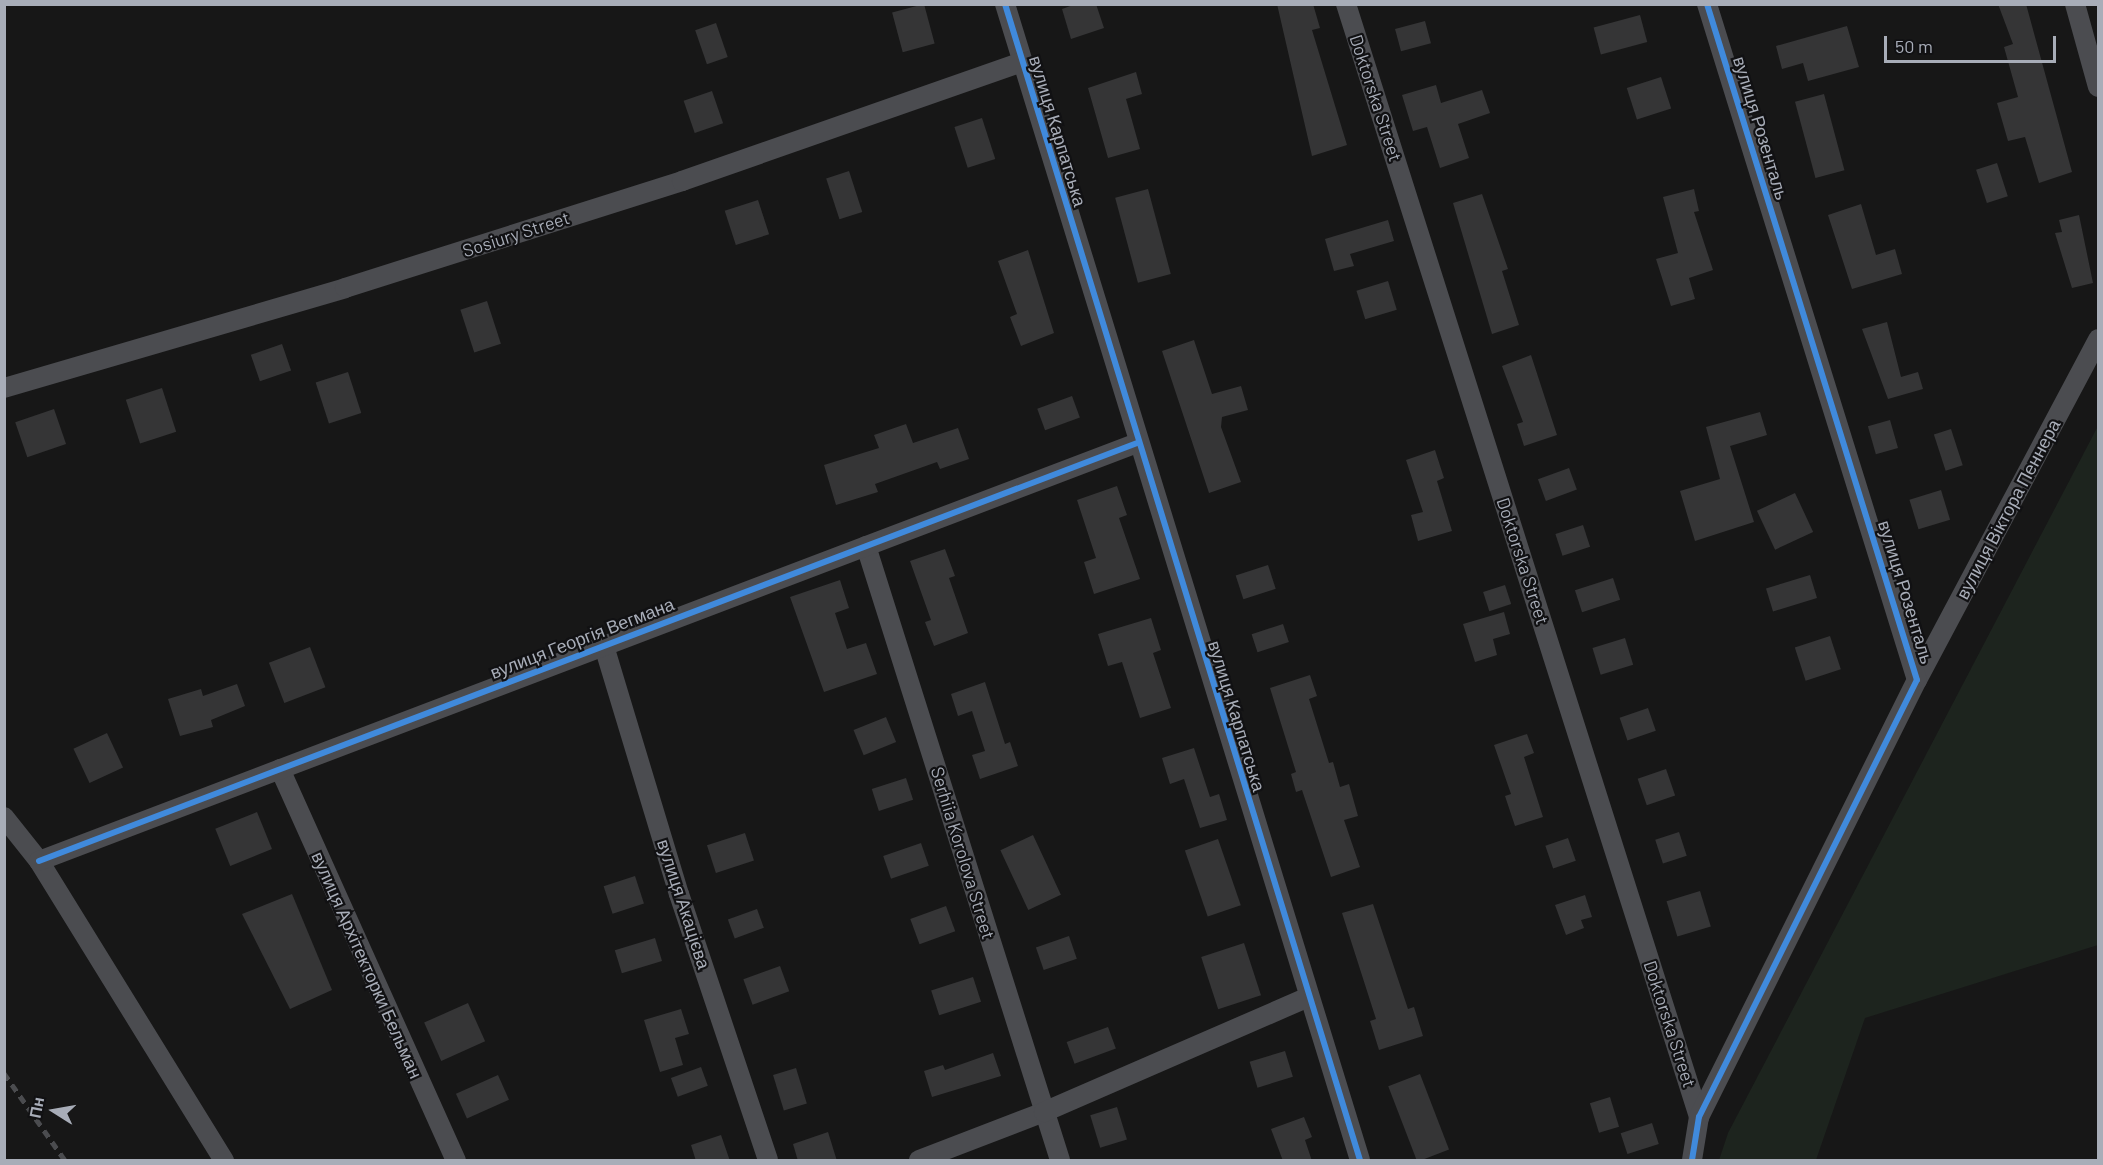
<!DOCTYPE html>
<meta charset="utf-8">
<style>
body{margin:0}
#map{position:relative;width:2103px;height:1165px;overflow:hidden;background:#171717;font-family:Barlow,sans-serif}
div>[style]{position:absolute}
.green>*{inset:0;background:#1d241e}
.building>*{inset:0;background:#353536;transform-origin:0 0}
.street>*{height:20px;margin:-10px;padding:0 10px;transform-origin:10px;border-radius:10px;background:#4b4c50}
.rail>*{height:4.5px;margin-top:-2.25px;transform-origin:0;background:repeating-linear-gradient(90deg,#4b4c4f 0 8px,transparent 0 14px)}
.cycleway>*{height:6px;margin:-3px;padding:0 3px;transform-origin:3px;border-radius:3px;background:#408adc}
span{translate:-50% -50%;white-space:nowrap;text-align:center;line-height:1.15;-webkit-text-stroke:4.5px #111113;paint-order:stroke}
.street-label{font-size:18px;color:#a8adb8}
.frame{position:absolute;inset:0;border:6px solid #a8adb8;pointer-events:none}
.north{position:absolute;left:24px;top:1081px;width:60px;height:60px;-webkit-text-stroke:4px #111113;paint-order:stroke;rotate:281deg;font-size:16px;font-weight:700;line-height:24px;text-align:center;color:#a8adb8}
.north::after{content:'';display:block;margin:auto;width:21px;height:27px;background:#a8adb8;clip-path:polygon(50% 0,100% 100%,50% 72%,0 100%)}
.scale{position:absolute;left:1884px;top:36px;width:172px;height:27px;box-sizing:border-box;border:3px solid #a8adb8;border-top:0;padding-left:8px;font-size:18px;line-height:21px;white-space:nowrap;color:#a8adb8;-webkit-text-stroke:4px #111113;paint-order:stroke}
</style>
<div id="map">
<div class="green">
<div style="clip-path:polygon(2098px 426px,2098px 945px,1865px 1018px,1816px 1160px,1719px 1160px,1728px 1133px)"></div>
</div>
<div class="building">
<div style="left:924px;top:4px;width:41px;height:33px;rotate:75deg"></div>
<div style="clip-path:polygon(1076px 4px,1096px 4px,1104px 28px,1071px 39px,1062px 9px)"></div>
<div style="clip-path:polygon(1277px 4px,1313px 4px,1320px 28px,1312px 30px,1347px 145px,1312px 156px)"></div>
<div style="clip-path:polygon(1998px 4px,2026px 4px,2072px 172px,2039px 183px,2025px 137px,2008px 141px,1997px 103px,2018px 97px,2004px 47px,2013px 44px)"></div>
<div style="left:1640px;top:15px;width:28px;height:48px;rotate:75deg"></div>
<div style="left:1425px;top:21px;width:23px;height:31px;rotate:75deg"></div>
<div style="left:716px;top:23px;width:36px;height:22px;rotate:71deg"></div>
<div style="clip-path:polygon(1847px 26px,1859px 67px,1808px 81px,1803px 63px,1782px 69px,1776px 46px)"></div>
<div style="clip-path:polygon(1136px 72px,1142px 94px,1126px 99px,1140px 149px,1108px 158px,1088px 88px)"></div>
<div style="left:1661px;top:77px;width:33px;height:36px;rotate:72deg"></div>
<div style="clip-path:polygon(1436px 85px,1441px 103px,1482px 90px,1490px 113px,1458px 124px,1469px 158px,1440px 168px,1427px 127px,1413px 131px,1402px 95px)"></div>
<div style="left:712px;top:91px;width:34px;height:30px;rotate:71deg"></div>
<div style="left:1824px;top:94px;width:79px;height:30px;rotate:75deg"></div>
<div style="left:982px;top:118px;width:43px;height:29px;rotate:72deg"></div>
<div style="left:1997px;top:163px;width:35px;height:22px;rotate:72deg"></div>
<div style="left:849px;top:171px;width:43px;height:24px;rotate:72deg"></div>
<div style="left:1148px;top:189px;width:88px;height:34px;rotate:75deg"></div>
<div style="clip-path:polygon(1694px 189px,1699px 211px,1694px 212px,1713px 270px,1689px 278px,1695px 299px,1671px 306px,1656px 259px,1678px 253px,1663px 197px)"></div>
<div style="clip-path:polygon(1482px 194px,1508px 269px,1502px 271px,1519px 325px,1492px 334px,1453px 203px)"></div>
<div style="left:758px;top:200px;width:36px;height:35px;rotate:72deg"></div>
<div style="clip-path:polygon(1861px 204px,1876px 255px,1895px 249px,1902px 274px,1852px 289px,1828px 215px)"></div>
<div style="clip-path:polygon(2079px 215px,2093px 283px,2072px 288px,2055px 233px,2062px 232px,2059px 220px)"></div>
<div style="clip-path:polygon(1388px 220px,1394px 241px,1350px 254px,1354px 266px,1334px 271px,1325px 239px)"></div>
<div style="clip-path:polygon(1028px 250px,1054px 333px,1021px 346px,1010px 317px,1017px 314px,998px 261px)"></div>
<div style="left:1388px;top:281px;width:30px;height:33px;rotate:73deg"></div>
<div style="left:487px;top:301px;width:45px;height:28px;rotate:72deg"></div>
<div style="clip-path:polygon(1887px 322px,1901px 377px,1918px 372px,1923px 389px,1888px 399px,1862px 329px)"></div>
<div style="clip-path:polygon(1194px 340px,1212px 394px,1241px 386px,1248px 410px,1222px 417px,1221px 427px,1241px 482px,1209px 493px,1162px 351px)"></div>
<div style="left:282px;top:344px;width:28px;height:33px;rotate:71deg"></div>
<div style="clip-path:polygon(1531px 355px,1557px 435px,1524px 446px,1517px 424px,1523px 422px,1502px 366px)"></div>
<div style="left:348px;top:372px;width:43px;height:34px;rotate:72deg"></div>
<div style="left:162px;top:388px;width:46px;height:38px;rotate:72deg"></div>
<div style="left:1072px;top:396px;width:23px;height:37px;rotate:70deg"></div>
<div style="left:54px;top:409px;width:37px;height:41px;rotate:71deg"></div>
<div style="clip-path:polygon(1760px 412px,1767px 435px,1730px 446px,1754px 522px,1695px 541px,1680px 491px,1720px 479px,1706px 427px)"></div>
<div style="left:1890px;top:420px;width:29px;height:23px;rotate:74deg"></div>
<div style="clip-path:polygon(906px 424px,913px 443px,958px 428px,969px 459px,940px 469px,937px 462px,875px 484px,878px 492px,836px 505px,824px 465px,879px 448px,874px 435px)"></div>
<div style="left:1951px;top:429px;width:38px;height:18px;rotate:72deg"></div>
<div style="clip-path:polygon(1435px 450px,1444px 478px,1437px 481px,1452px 531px,1418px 541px,1411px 515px,1423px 512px,1406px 460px)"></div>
<div style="left:1569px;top:468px;width:23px;height:33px;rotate:70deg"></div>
<div style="clip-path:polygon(1117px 486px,1127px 515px,1119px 518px,1140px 579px,1094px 594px,1084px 562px,1096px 558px,1077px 500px)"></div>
<div style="left:1941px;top:490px;width:31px;height:33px;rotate:73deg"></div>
<div style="left:1795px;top:493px;width:43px;height:42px;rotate:65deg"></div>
<div style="left:1583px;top:525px;width:23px;height:29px;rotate:72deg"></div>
<div style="clip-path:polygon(945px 549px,955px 576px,949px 578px,968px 633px,934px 646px,925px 622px,931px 620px,910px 561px)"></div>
<div style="left:1268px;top:565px;width:25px;height:34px;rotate:72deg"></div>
<div style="left:1810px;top:575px;width:24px;height:46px;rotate:73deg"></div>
<div style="left:1613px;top:578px;width:23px;height:40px;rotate:72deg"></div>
<div style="clip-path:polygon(840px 580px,849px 608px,835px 613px,847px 649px,866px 643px,877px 674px,824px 692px,790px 597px)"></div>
<div style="left:1505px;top:585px;width:20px;height:23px;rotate:72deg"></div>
<div style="clip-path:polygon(1504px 612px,1510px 634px,1493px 639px,1497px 655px,1475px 662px,1463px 624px)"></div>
<div style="clip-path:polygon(1151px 618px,1161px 650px,1153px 653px,1171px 708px,1140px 718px,1122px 662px,1108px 666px,1098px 634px)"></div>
<div style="left:1283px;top:624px;width:19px;height:33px;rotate:72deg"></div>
<div style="left:1830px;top:636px;width:35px;height:37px;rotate:72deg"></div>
<div style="left:1625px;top:638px;width:28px;height:34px;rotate:73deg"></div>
<div style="left:310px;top:647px;width:43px;height:44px;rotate:69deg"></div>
<div style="clip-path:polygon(1310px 675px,1317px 696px,1309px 699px,1329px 763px,1333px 762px,1340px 787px,1349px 784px,1358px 816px,1344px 820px,1360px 867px,1331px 877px,1302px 790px,1296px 792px,1291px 774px,1296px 772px,1270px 688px)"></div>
<div style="clip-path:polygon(985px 682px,1005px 744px,1010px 742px,1018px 766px,980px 779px,972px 755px,985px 751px,972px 711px,958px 716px,951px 694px)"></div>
<div style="clip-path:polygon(237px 684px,245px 706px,211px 720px,213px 727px,180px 736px,168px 699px,201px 689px,203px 696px)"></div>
<div style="left:1648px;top:708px;width:24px;height:30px;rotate:71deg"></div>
<div style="left:886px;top:717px;width:27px;height:35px;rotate:68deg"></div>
<div style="left:107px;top:733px;width:38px;height:37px;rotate:65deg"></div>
<div style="clip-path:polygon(1527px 734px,1534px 753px,1524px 757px,1543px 817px,1515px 826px,1505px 796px,1511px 794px,1494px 745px)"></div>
<div style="clip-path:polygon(1194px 748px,1210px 797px,1219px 794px,1227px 820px,1200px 828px,1184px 779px,1170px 784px,1162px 758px)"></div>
<div style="left:1666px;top:769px;width:28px;height:30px;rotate:71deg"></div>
<div style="left:906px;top:778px;width:23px;height:36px;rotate:72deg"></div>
<div style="left:257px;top:812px;width:40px;height:45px;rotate:68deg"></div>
<div style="left:1679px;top:832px;width:25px;height:25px;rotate:72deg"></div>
<div style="left:745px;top:833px;width:29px;height:40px;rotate:72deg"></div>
<div style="left:1033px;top:835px;width:66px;height:36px;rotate:65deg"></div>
<div style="left:1568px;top:838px;width:24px;height:24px;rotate:71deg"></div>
<div style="left:1218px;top:839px;width:70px;height:35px;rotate:71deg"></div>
<div style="left:921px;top:843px;width:24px;height:40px;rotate:71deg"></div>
<div style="left:635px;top:876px;width:29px;height:33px;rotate:72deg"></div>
<div style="left:1700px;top:891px;width:37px;height:35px;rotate:73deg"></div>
<div style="clip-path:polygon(292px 894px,332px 990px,290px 1009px,242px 914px)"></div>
<div style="clip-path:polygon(1585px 895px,1592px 917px,1581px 920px,1584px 928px,1566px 935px,1555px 905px)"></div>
<div style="clip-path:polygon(1373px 904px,1408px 1009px,1414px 1007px,1423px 1036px,1379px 1050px,1370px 1021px,1376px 1019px,1342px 913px)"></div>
<div style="left:946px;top:906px;width:27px;height:38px;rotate:70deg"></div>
<div style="left:757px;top:909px;width:20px;height:31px;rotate:70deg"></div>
<div style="left:1069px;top:936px;width:24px;height:35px;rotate:71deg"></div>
<div style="left:655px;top:938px;width:24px;height:42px;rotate:73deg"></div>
<div style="left:1244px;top:943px;width:55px;height:45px;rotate:72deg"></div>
<div style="left:780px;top:966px;width:27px;height:39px;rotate:70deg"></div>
<div style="left:973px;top:977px;width:26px;height:44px;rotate:72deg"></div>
<div style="left:468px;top:1003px;width:42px;height:48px;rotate:66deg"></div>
<div style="clip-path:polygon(681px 1009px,689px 1034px,675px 1038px,683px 1065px,660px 1072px,644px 1020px)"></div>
<div style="left:1108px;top:1027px;width:23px;height:44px;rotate:70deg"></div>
<div style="left:1285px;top:1051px;width:27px;height:37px;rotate:73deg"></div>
<div style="clip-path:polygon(993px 1053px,1001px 1076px,932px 1097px,924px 1071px,943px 1065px,945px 1070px)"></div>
<div style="left:701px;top:1067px;width:20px;height:32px;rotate:70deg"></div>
<div style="left:796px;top:1068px;width:37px;height:24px;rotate:73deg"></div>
<div style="left:1420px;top:1074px;width:81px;height:34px;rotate:69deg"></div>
<div style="left:498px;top:1075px;width:27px;height:46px;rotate:66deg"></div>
<div style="left:1610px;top:1097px;width:31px;height:21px;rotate:73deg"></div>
<div style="left:1117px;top:1107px;width:34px;height:28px;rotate:73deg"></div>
<div style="clip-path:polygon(1304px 1117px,1312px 1137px,1305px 1140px,1312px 1161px,1283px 1161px,1271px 1129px)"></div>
<div style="left:1652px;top:1123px;width:22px;height:33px;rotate:72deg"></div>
<div style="clip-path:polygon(828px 1132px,837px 1161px,798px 1161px,793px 1144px)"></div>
<div style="clip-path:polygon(721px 1135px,730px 1161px,696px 1161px,691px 1145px)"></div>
</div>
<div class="street">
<div style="left:1005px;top:4px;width:1209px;rotate:72.93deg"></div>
<div style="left:1346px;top:4px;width:1168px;rotate:72.4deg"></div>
<div style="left:2075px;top:4px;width:86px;rotate:74.5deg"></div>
<div style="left:4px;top:388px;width:355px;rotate:-16.3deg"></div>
<div style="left:345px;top:288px;width:354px;rotate:-17.6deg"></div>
<div style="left:682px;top:181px;width:359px;rotate:-19.3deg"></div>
<div style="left:866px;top:546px;width:644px;rotate:72.47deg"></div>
<div style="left:604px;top:646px;width:259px;rotate:73.2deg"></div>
<div style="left:679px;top:894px;width:280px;rotate:71.5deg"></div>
<div style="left:1917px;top:680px;width:386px;rotate:-62deg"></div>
<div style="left:280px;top:769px;width:429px;rotate:65.8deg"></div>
<div style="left:4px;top:817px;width:56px;rotate:51.5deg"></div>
<div style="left:39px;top:861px;width:352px;rotate:58.3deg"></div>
<div style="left:39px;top:861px;width:1175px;rotate:-20.84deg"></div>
<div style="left:919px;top:1160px;width:134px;rotate:-21deg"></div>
<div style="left:1044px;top:1112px;width:289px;rotate:-23.5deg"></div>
<div style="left:1692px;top:1160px;width:44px;rotate:-80.8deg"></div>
<div style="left:1699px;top:1117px;width:488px;rotate:-63.5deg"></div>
<div style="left:1917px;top:680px;width:708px;rotate:-107.26deg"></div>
</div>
<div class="rail">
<div style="left:4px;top:1073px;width:106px;rotate:55deg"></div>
</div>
<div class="cycleway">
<div style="left:1005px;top:4px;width:1209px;rotate:72.93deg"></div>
<div style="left:39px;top:861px;width:1175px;rotate:-20.84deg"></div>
<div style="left:1692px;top:1160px;width:44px;rotate:-80.8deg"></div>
<div style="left:1699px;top:1117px;width:488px;rotate:-63.5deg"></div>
<div style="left:1917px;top:680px;width:708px;rotate:-107.26deg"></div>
</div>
<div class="street-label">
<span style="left:1376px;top:98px;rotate:72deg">Doktorska Street</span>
<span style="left:1761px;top:128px;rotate:73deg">вулиця Розенталь</span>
<span style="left:1058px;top:131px;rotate:73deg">вулиця Карпатська</span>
<span style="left:516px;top:234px;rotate:-18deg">Sosiury Street</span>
<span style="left:2008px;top:509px;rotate:-62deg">вулиця Віктора Пеннера</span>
<span style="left:1523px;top:561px;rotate:72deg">Doktorska Street</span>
<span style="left:1906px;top:592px;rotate:73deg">вулиця Розенталь</span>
<span style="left:582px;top:638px;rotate:-21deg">вулиця Георгія Вегмана</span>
<span style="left:1237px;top:716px;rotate:73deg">вулиця Карпатська</span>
<span style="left:963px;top:853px;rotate:73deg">Serhiia Korolova Street</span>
<span style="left:684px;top:904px;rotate:72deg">вулиця Акацієва</span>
<span style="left:367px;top:965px;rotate:66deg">вулиця Архітекторки Бельман</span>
<span style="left:1670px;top:1024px;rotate:72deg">Doktorska Street</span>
</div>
<div class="frame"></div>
<div class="north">Пн</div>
<div class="scale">50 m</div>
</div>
